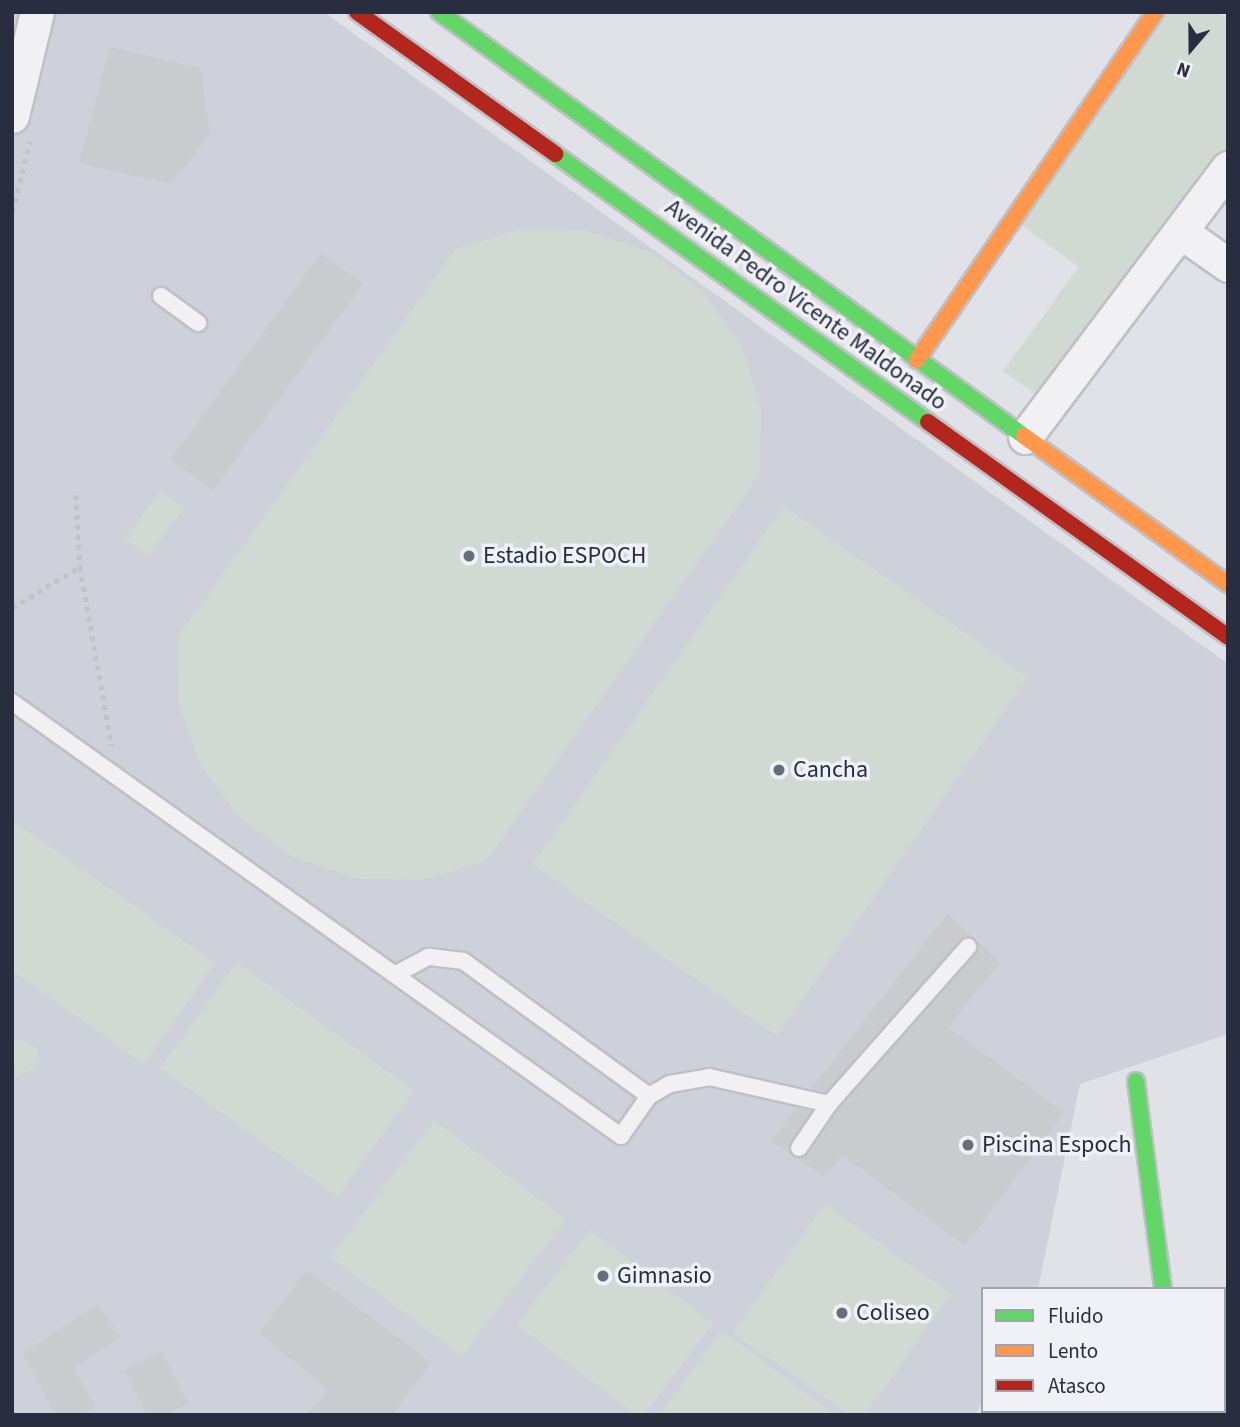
<!DOCTYPE html>
<style>
body{margin:0}
#map{position:relative;width:1240px;height:1427px;overflow:hidden;background:#e1e2e7;font-family:"Source Sans 3",sans-serif}
div>[style]{position:absolute}
.built>*{inset:0;background:#cfd1da}
.green>*{inset:0;background:#d0d9d2;transform-origin:0 0}
.building>*{inset:0;background:#cacbcf;transform-origin:0 0}
.path>*{height:4.5px;margin-top:-2.25px;transform-origin:0;background:repeating-linear-gradient(90deg,#c2c3c8 0 5px,transparent 0 10px)}
.roads{filter:drop-shadow(2px 0 #bfc0c5) drop-shadow(-2px 0 #bfc0c5) drop-shadow(0 2px #bfc0c5) drop-shadow(0 -2px #bfc0c5)}
.lane>*{height:16px;margin:-8px;padding:0 8px;transform-origin:8px;border-radius:8px;background:#f1f1f3}
.street>*{height:33px;margin:-16.5px;padding:0 16.5px;transform-origin:16.5px;border-radius:16.5px;background:#f1f1f3}
.fast>*{height:16px;margin:-8px;padding:0 8px;transform-origin:8px;border-radius:8px;background:#63d668}
.slow>*{height:16px;margin:-8px;padding:0 8px;transform-origin:8px;border-radius:8px;background:#ff974d}
.jam>*{height:16px;margin:-8px;padding:0 8px;transform-origin:8px;border-radius:8px;background:#b3261e}
.dots>*{width:19px;height:19px;translate:-50% -50%;box-sizing:border-box;border:4px solid #eff1f6;border-radius:50%}
span{translate:-50% -50%;white-space:nowrap;text-align:center;line-height:1.15;-webkit-text-stroke:7px #eff1f6;paint-order:stroke}
.street-label{font-size:24px;color:#282d40}
.poi-label{font-size:24px;color:#282d40}
.left{translate:0 -50%;text-align:left}
.frame{position:absolute;inset:0;border:14px solid #282d40;pointer-events:none}
.legend{position:absolute;left:981px;top:1287px;width:245px;height:126px;box-sizing:border-box;background:#eff1f6;border:2px solid #9fa3ad;margin:0;padding:9px 12px;list-style:none;font-size:21px;color:#282d40}
.legend li{display:flex;align-items:center;gap:14px;height:35px}
.legend b{width:35px;border:2px solid #9fa3ad}
.north{position:absolute;left:1156px;top:14px;width:70px;height:70px;-webkit-text-stroke:5px #eff1f6;paint-order:stroke;rotate:200deg;font-size:19px;font-weight:700;line-height:28px;text-align:center;color:#282d40}
.north::after{content:'';display:block;margin:auto;width:24px;height:32px;background:#282d40;clip-path:polygon(50% 0,100% 100%,50% 72%,0 100%)}
</style>
<div id="map">
<div class="built">
<div style="clip-path:polygon(12px 12px,324px 12px,1228px 664px,1228px 1034px,1080px 1084px,1038px 1289px,983px 1289px,983px 1401px,975px 1415px,12px 1415px)"></div>
</div>
<div class="green">
<div style="clip-path:polygon(1159px 12px,1217px 12px,1228px 19px,1228px 187px,1063px 414px,1003px 371px,1079px 267px,1015px 220px)"></div>
<div style="clip-path:polygon(520px 229px,586px 230px,649px 251px,703px 291px,741px 345px,761px 408px,760px 474px,486px 861px,423px 880px,357px 879px,294px 858px,241px 819px,201px 766px,179px 704px,177px 638px,456px 249px)"></div>
<div style="left:161px;top:491px;width:29px;height:60px;rotate:38deg"></div>
<div style="left:784px;top:506px;width:298px;height:438px;rotate:35deg"></div>
<div style="clip-path:polygon(12px 820px,215px 963px,144px 1064px,12px 971px)"></div>
<div style="left:237px;top:962px;width:219px;height:131px;rotate:36deg"></div>
<div style="clip-path:polygon(23px 1039px,39px 1051px,34px 1068px,16px 1077px,12px 1041px)"></div>
<div style="left:434px;top:1120px;width:165px;height:172px;rotate:37deg"></div>
<div style="clip-path:polygon(825px 1204px,951px 1294px,865px 1415px,850px 1415px,733px 1333px)"></div>
<div style="clip-path:polygon(590px 1230px,713px 1323px,644px 1415px,636px 1415px,517px 1325px)"></div>
<div style="clip-path:polygon(722px 1330px,836px 1415px,659px 1415px)"></div>
</div>
<div class="building">
<div style="clip-path:polygon(110px 47px,201px 68px,210px 134px,171px 184px,79px 163px)"></div>
<div style="left:321px;top:253px;width:52px;height:256px;rotate:36deg"></div>
<div style="clip-path:polygon(948px 913px,1000px 963px,948px 1027px,1064px 1112px,965px 1246px,842px 1155px,824px 1177px,795px 1157px,808px 1154px,837px 1110px,976px 953px,974px 939px,961px 940px,825px 1092px,811px 1089px)"></div>
<div style="clip-path:polygon(797px 1108px,812px 1111px,790px 1143px,792px 1155px,771px 1141px)"></div>
<div style="clip-path:polygon(307px 1270px,431px 1362px,393px 1415px,308px 1415px,328px 1389px,259px 1333px)"></div>
<div style="clip-path:polygon(98px 1304px,120px 1337px,74px 1368px,95px 1407px,81px 1415px,56px 1415px,23px 1353px)"></div>
<div style="clip-path:polygon(161px 1351px,188px 1403px,166px 1415px,147px 1415px,124px 1370px)"></div>
</div>
<div class="path">
<div style="left:12px;top:212px;width:73px;rotate:-75.8deg"></div>
<div style="left:76px;top:495px;width:72px;rotate:86.8deg"></div>
<div style="left:12px;top:608px;width:79px;rotate:-31.1deg"></div>
<div style="left:80px;top:567px;width:182px;rotate:79.9deg"></div>
</div>
<div class="roads">
<div class="lane">
<div style="left:161px;top:296px;width:46px;rotate:36.1deg"></div>
<div style="left:12px;top:702px;width:748px;rotate:35.48deg"></div>
<div style="left:621px;top:1136px;width:49px;rotate:-55deg"></div>
<div style="left:649px;top:1096px;width:230px;rotate:-144deg"></div>
<div style="left:463px;top:961px;width:35px;rotate:-173deg"></div>
<div style="left:428px;top:957px;width:36px;rotate:152deg"></div>
<div style="left:649px;top:1096px;width:24px;rotate:-30deg"></div>
<div style="left:670px;top:1084px;width:40px;rotate:-10deg"></div>
<div style="left:709px;top:1077px;width:123px;rotate:12.7deg"></div>
<div style="left:799px;top:1148px;width:53px;rotate:-55.7deg"></div>
<div style="left:829px;top:1104px;width:210px;rotate:-48.5deg"></div>
</div>
<div class="street">
<div style="left:12px;top:116px;width:107px;rotate:-76.5deg"></div>
<div style="left:1181px;top:232px;width:57px;rotate:35.1deg"></div>
<div style="left:1025px;top:437px;width:337px;rotate:-53deg"></div>
<div style="left:1224px;top:1327px;width:4px;rotate:-14deg"></div>
<div style="left:1157px;top:1415px;width:4px;rotate:-76deg"></div>
</div>
<div class="fast">
<div style="left:439px;top:12px;width:722px;rotate:35.93deg"></div>
<div style="left:555px;top:154px;width:459px;rotate:35.7deg"></div>
<div style="left:1136px;top:1081px;width:210px;rotate:82.6deg"></div>
</div>
<div class="slow">
<div style="left:917px;top:360px;width:422px;rotate:-55.6deg"></div>
<div style="left:1024px;top:436px;width:252px;rotate:36deg"></div>
</div>
<div class="jam">
<div style="left:357px;top:12px;width:244px;rotate:35.6deg"></div>
<div style="left:928px;top:422px;width:369px;rotate:35.6deg"></div>
</div>
</div>
<div class="dots">
<div style="left:469px;top:556px;background:#696c7a"></div>
<div style="left:779px;top:770px;background:#696c7a"></div>
<div style="left:968px;top:1145px;background:#696c7a"></div>
<div style="left:603px;top:1276px;background:#696c7a"></div>
<div style="left:842px;top:1313px;background:#696c7a"></div>
</div>
<div class="street-label">
<span style="left:806px;top:305px;rotate:36deg">Avenida Pedro Vicente Maldonado</span>
</div>
<div class="poi-label">
<span class="left" style="left:483px;top:556px">Estadio ESPOCH</span>
<span class="left" style="left:793px;top:770px">Cancha</span>
<span class="left" style="left:982px;top:1145px">Piscina Espoch</span>
<span class="left" style="left:617px;top:1276px">Gimnasio</span>
<span class="left" style="left:856px;top:1313px">Coliseo</span>
</div>
<div class="frame"></div>
<ul class="legend">
<li><b style="height:9px;background:#63d668"></b>Fluido</li>
<li><b style="height:9px;background:#ff974d"></b>Lento</li>
<li><b style="height:9px;background:#b3261e"></b>Atasco</li>
</ul>
<div class="north">N</div>
</div>
